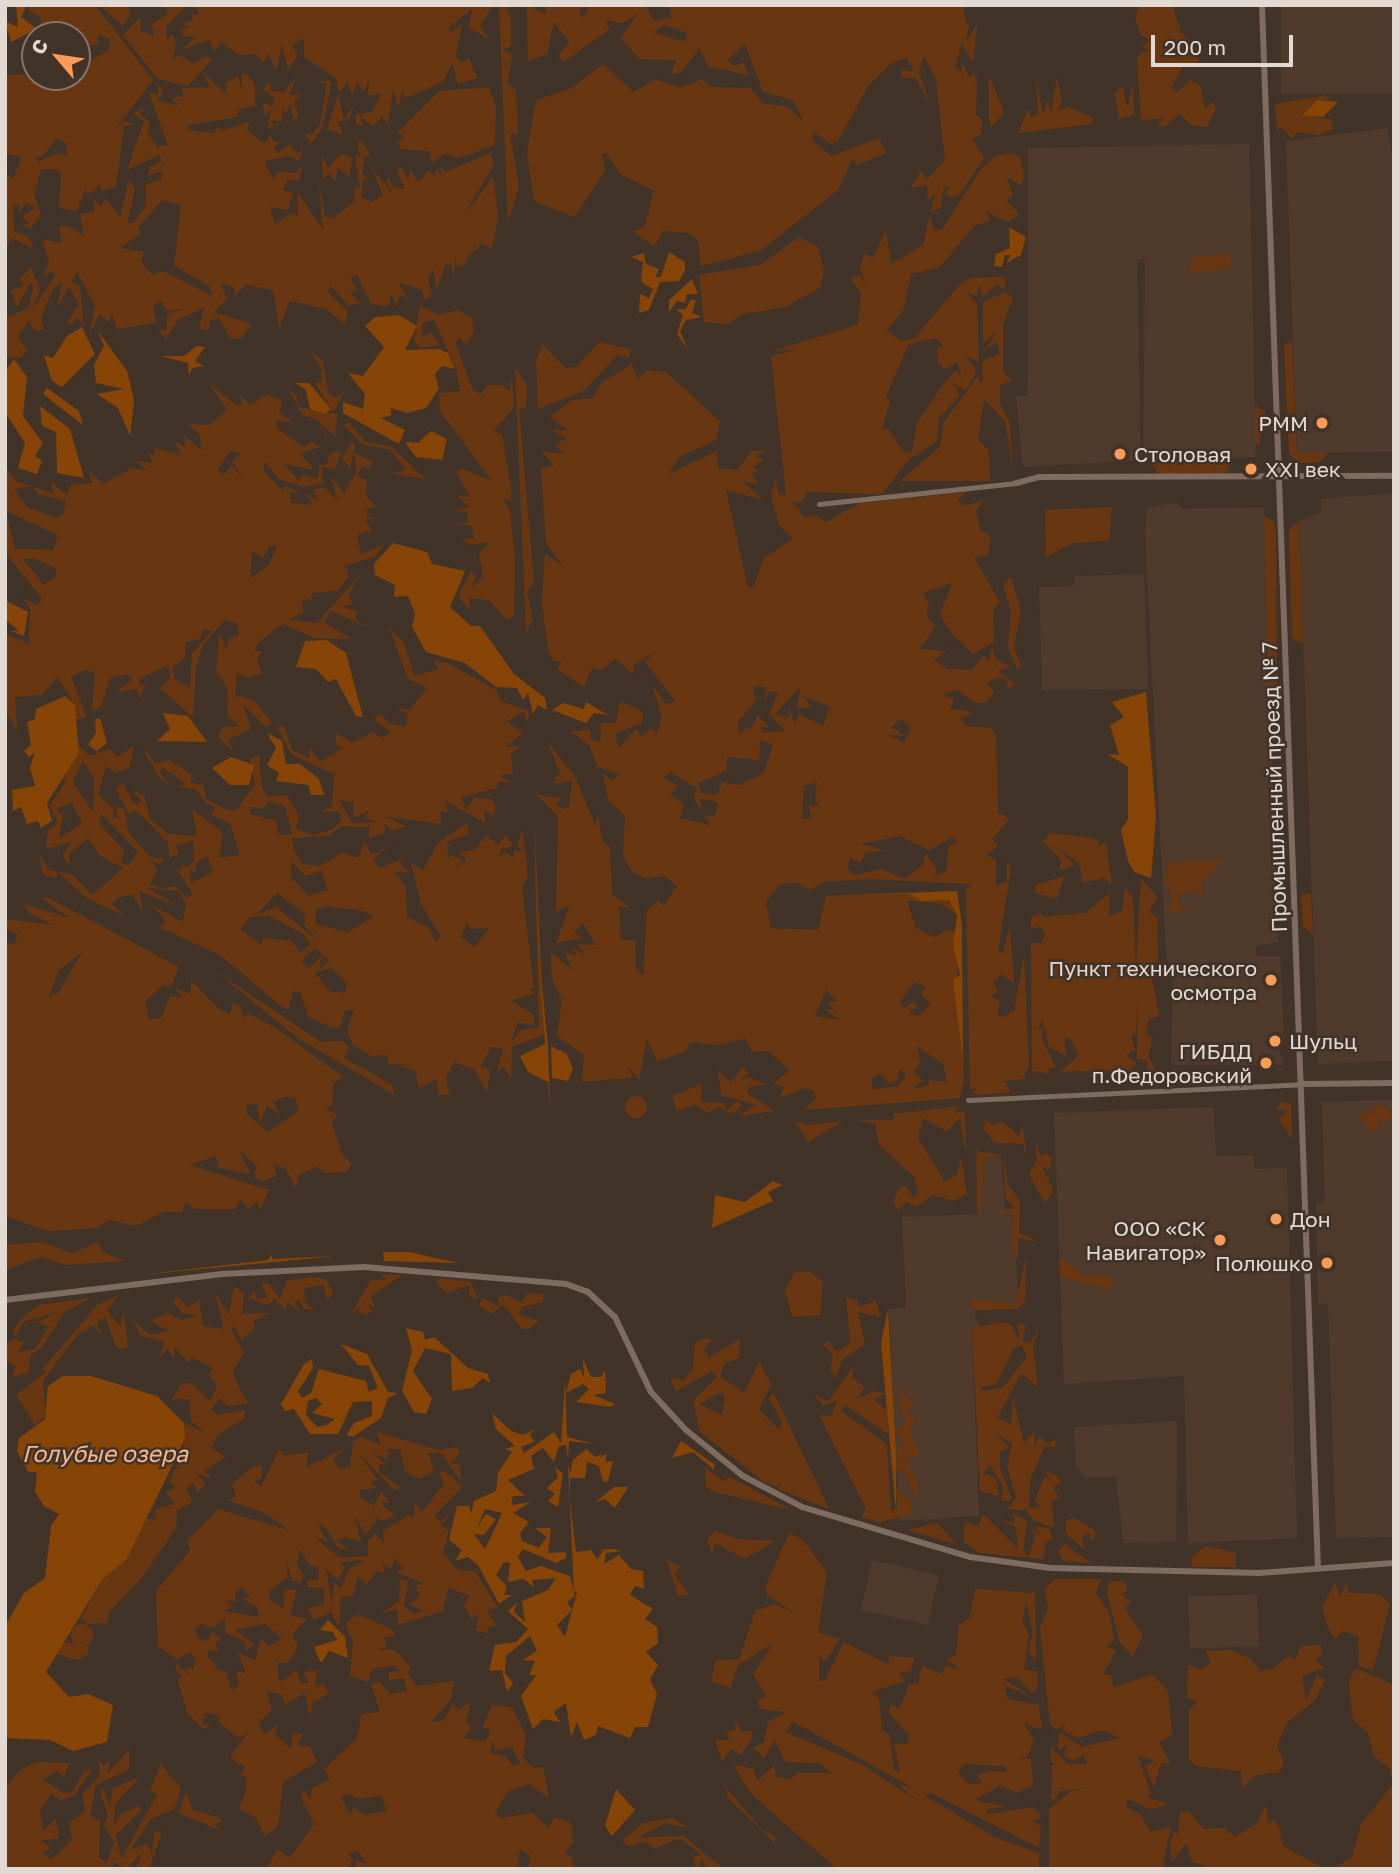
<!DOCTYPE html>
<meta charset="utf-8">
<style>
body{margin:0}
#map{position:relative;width:1399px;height:1874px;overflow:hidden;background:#423329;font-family:"Golos Text",sans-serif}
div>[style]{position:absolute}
.built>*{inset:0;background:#4f3a2c;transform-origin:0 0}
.green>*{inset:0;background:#683711}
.round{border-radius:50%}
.water>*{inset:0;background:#864406}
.street>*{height:4.5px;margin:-2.25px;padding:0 2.25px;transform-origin:2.25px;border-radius:2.25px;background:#7e6c61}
.secondary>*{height:6px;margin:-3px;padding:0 3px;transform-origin:3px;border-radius:3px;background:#7e6c61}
.dots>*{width:19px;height:19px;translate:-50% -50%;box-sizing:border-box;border:4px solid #423329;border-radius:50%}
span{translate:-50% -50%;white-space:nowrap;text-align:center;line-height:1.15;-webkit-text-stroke:5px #423329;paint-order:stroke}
.poi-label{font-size:21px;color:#e3d9d3}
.right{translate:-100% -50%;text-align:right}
.left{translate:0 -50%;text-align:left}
.street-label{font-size:21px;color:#e3d9d3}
.water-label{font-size:23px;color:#f2b891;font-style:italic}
.frame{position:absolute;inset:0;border:7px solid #e3d9d3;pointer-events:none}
.north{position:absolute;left:21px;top:21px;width:70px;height:70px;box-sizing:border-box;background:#423329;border:2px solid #82756d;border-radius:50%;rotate:299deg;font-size:19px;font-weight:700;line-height:28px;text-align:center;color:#e3d9d3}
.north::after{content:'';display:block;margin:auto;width:24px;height:32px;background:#fd9c56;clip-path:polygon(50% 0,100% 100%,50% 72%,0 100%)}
.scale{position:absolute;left:1151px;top:35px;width:142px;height:32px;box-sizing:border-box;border:4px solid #e3d9d3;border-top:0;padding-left:9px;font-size:21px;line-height:24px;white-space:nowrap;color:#e3d9d3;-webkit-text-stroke:5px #423329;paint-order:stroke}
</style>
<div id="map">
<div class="built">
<div style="left:1281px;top:5px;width:112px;height:89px"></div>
<div style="clip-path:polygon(1387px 128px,1394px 165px,1394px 451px,1297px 454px,1286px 141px)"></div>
<div style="clip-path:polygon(1249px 144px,1256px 457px,1143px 460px,1145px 259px,1137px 259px,1141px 460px,1023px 467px,1016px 396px,1027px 396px,1028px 380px,1028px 148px)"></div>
<div style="clip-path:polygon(1394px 493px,1394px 1061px,1318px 1064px,1299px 521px,1321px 512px,1321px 499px)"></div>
<div style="clip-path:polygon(1178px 503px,1183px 509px,1264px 507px,1278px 942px,1256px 946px,1256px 956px,1280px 957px,1284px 1037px,1274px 1039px,1285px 1065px,1171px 1065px,1173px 973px,1166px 954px,1145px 535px,1147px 507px)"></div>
<div style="clip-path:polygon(1144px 574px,1148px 689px,1042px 690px,1039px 587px,1074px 586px,1075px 576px)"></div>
<div style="clip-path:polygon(1394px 1100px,1394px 1537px,1336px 1538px,1328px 1305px,1318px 1302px,1316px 1202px,1325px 1202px,1322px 1102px)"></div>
<div style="clip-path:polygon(1214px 1107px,1216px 1156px,1254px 1155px,1255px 1169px,1287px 1168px,1297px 1538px,1188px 1543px,1184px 1376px,1064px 1384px,1054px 1113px)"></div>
<div style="clip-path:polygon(1001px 1157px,1005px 1211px,1014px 1211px,1018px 1305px,972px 1305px,980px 1328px,972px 1329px,979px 1516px,899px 1521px,889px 1309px,906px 1308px,902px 1217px,978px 1214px,976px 1159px)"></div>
<div style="clip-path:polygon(1177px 1421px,1176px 1542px,1123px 1543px,1116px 1477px,1085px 1477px,1076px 1467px,1074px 1427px)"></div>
<div style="left:872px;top:1560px;width:69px;height:51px;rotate:13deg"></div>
<div style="left:1257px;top:1594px;width:52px;height:69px;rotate:88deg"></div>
</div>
<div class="green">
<div style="clip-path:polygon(evenodd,32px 5px,95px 5px,153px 80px,116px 128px,125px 121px,136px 125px,124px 126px,116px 186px,101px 192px,100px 183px,91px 194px,85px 190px,77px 211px,59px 208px,61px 176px,57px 169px,41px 169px,34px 193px,41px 216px,30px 228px,23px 226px,29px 223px,22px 217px,36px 207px,26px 203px,19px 213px,19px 203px,13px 206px,14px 232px,28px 236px,34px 249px,12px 238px,5px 249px,5px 173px,13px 179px,22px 157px,5px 154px,5px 75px,30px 74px,35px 44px,35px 77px,69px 84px,83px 67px,77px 35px,44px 35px,40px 17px,28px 10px,32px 5px,97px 34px,110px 39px,109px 50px,93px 59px,82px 47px,99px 44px,97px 34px,32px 5px,56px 139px,66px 143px,67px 156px,57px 153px,38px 162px,35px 157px,43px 156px,56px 139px)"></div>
<div style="clip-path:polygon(126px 5px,131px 13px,123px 26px,102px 8px)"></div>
<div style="clip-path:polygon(165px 5px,185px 7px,166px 27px,167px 39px,173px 35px,176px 44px,172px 61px,179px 55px,195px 64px,205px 56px,212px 60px,188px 86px,158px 79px,123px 35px,140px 17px,141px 31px,154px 36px,152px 24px,168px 14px)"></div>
<div style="clip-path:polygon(195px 5px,491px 5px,492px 7px,480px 26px,489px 39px,469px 28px,472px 9px,448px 28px,452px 32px,462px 23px,456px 57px,461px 63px,469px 59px,477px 78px,458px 84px,452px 63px,443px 82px,406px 98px,402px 91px,398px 109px,393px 88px,388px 125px,382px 116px,373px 127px,360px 116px,363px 126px,357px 125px,355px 115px,372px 112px,382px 93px,368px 96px,369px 78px,364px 92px,357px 83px,352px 95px,348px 83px,339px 92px,336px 78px,304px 57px,304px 38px,292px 45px,298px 56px,288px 69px,282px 45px,276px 71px,269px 54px,263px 63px,256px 54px,238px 55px,221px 42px,215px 52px,209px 40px,181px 50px,197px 36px,184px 37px,181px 30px,191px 27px,182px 24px,193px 20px,191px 15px,199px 15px)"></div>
<div style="clip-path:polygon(499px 5px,506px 5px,511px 19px,511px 46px,503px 50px,512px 55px,508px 83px,516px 91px,518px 134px,510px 134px,519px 186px,508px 222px)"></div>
<div style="clip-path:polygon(evenodd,527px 5px,546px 14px,546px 5px,586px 5px,579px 12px,583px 18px,590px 5px,645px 5px,654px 21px,672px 17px,669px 5px,963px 5px,966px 24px,970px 21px,966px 42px,977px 24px,973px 63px,962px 44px,955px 67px,962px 73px,961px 64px,965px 67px,968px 77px,975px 73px,976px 85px,977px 67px,976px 115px,982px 120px,981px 134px,972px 139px,984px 158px,959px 195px,949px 197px,945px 192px,951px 186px,943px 189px,941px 208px,930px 212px,936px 194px,928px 200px,927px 185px,910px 188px,920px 174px,917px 166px,927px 179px,945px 160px,936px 79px,924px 56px,919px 73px,931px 106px,916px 78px,901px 78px,901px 69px,914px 72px,907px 58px,893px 62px,868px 86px,838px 141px,831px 144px,814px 132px,812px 140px,831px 156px,879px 138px,886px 153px,857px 165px,853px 158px,838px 190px,760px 251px,701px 266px,698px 241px,689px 233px,663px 231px,654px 247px,634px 232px,645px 226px,654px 190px,621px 175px,607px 153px,602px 154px,605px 170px,575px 217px,534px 201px,527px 152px,536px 100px,570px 89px,603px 64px,633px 92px,656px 79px,681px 88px,702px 79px,710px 87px,751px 88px,762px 103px,788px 107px,804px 122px,793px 100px,763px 92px,745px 44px,727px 60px,735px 66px,743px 62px,749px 75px,709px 67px,699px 48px,681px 73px,671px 74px,676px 60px,639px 59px,621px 38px,637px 14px,622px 23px,605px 20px,610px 29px,564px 62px,558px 56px,569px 42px,554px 22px,547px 54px,528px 61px,527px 5px,665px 25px,688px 33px,684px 42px,653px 32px,665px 25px)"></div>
<div style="clip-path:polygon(1139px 5px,1172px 5px,1181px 32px,1200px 52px,1198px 63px,1185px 63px,1171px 88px,1177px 92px,1190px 80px,1200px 85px,1205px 109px,1212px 102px,1216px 109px,1207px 127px,1191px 125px,1179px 113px,1166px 126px,1157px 127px,1164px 118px,1141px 120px,1137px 60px,1142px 52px,1151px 52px,1141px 46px,1151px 40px,1141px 35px,1135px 19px)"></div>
<div style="clip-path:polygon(evenodd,202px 71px,227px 95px,225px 83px,238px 76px,242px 91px,242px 74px,247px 74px,255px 84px,255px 106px,239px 109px,237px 117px,188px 125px,188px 130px,215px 133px,217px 126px,222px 131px,250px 121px,247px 129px,260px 141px,267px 142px,270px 133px,273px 142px,282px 141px,273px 147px,278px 153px,290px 144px,297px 154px,303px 149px,299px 161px,289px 156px,264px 161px,273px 179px,278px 172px,295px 173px,302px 166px,299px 181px,288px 179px,283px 190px,293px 193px,288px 210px,270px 207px,275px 224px,292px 213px,298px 217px,298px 193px,323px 230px,319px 184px,325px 216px,332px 219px,354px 202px,355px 186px,360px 189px,355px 155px,361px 158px,357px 144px,361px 140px,371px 157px,365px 156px,362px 172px,369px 182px,363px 179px,361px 197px,371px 202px,383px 195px,372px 169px,394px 195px,386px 181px,388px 178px,394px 188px,405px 189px,396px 169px,402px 167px,408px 179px,411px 171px,418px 182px,429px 171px,435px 176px,436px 168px,442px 177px,440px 167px,445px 172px,490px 153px,494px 164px,463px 217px,493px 177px,498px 216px,492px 248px,481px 244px,470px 255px,477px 241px,464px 265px,458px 267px,455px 259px,454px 278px,451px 264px,445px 266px,437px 290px,433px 269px,428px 279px,432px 296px,424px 299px,422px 290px,399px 282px,407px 299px,400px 295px,396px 307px,392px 293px,388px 306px,371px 304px,357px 275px,350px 278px,357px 289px,350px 293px,361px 303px,349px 306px,331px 286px,327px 291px,348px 312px,345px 324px,326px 309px,290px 301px,279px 327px,273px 290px,246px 285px,234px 296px,234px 287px,221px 284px,227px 299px,214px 312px,252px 324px,241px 339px,230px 338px,219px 318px,211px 320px,208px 330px,199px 329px,204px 308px,179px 319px,165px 339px,158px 330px,167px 330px,167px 314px,186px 308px,166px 311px,161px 300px,153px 307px,156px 323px,117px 329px,112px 314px,108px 322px,100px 314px,90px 333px,95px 305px,77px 272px,72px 282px,80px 287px,84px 326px,77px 317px,72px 325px,68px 321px,79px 304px,69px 286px,57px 308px,62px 283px,53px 288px,41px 319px,44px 330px,34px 330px,29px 320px,18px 337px,27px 351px,21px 358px,5px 357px,7px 317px,29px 308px,33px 288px,31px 282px,17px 307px,11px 290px,24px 286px,20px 278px,31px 268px,40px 289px,33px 309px,55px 276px,52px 271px,43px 277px,49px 263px,42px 239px,62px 243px,59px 227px,66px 225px,84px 236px,80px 214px,94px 212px,93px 199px,101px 207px,106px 198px,120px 217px,129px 180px,135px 189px,127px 223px,133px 223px,146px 206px,146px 184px,161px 180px,163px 171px,148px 175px,150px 167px,162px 161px,159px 155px,127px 170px,144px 121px,133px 113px,145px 108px,140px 114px,150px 122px,148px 134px,157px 147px,168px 145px,149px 93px,159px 94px,157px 83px,164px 91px,157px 100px,178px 106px,172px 98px,183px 96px,182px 88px,210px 87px,202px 71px,162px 200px,181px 205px,174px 266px,210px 286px,211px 295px,163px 271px,153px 275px,141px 262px,144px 252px,120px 248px,140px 234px,138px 228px,162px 200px)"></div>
<div style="clip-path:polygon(989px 75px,1004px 112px,991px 127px,989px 118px)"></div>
<div style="clip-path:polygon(297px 76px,289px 96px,302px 94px,294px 102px,299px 116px,294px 120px,290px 104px,286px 114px,297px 139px,283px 107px,282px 122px,271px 120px,274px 127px,268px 128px,271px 109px,265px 117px,262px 102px,273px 107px,274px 97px,263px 90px,270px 81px,271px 91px,284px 92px)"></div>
<div style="clip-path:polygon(1057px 76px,1062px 102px,1057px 111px,1067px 107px,1094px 118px,1092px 124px,1018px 133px,1028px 109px,1031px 117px,1038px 114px,1036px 78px,1042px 109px,1044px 114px,1047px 100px,1051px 113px)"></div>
<div style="clip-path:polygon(318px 81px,331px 81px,330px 91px,322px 129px,310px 144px,305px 134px,313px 134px,320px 124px,325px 94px,326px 84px)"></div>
<div style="clip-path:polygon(1122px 85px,1127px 107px,1133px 85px,1134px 115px,1119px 119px,1115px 94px)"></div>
<div style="clip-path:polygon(478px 88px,489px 88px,496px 106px,495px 145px,459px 158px,445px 153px,432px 163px,429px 151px,401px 149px,397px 143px,404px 136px,398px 132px,439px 91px)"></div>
<div style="clip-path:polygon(338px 95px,344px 120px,354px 105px,349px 120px,338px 122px,343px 135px,327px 129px)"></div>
<div style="clip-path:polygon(1326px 95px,1330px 99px,1317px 100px,1303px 116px,1331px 119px,1334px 129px,1319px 135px,1297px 132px,1292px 139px,1281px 127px,1277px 131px,1275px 104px)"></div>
<div style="clip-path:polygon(evenodd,1010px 153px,1020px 156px,1024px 177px,1021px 185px,1007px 177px,1013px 196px,1006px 200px,1019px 214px,1008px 222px,985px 211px,991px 220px,974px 226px,940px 267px,911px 274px,903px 311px,886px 331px,902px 341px,915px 338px,959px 285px,970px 278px,1006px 277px,1004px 290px,997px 284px,983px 297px,979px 285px,977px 296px,967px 293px,977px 304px,979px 362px,965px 356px,977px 371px,965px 391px,951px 382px,960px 395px,939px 418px,937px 442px,908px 460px,882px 494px,807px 492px,802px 503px,793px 502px,805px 518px,815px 515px,826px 522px,860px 503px,967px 492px,957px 501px,965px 506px,983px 500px,976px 511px,980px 529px,991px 537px,988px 555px,974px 558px,1000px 602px,993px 609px,994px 642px,973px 654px,952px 634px,940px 614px,952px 583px,923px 593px,929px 604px,926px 615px,936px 626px,920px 649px,944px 651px,956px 644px,934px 660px,947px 669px,972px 670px,983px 656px,989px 661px,992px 647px,996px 659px,1011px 667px,998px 671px,1016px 685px,1008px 689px,1006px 679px,996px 678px,987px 683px,994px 691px,987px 702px,976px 703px,955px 689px,944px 696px,954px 699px,950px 709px,973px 712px,961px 719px,966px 726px,992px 728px,996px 735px,998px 813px,1010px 818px,992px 839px,998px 846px,986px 855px,996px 860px,996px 886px,1007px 881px,1007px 862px,1011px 868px,998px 951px,1003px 953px,1010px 927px,1014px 984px,1002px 974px,993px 982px,998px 992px,990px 997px,1000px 1001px,997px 1013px,1002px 1017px,1014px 1011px,1024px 955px,1029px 1065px,1023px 1079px,1004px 1081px,1011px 1092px,978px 1095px,973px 1093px,978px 1087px,970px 1089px,966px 890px,972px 884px,868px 879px,824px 882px,810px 890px,797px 882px,779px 885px,766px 902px,771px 928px,818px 930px,826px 896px,908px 894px,922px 901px,949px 900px,957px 915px,939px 903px,907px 901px,916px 928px,934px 937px,949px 929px,955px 932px,964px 1077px,960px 1098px,804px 1110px,816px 1098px,814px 1091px,806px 1088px,779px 1098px,784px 1087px,773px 1084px,790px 1070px,768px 1051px,752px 1052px,746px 1038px,720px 1045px,690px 1042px,685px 1052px,657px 1061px,647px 1039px,639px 1080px,628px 1066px,633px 1078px,582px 1082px,584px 1055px,557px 1036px,562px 1000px,552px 979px,551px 952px,572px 970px,565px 953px,578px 955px,569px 947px,586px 955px,578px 944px,596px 945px,583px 923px,574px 932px,583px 938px,556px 943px,570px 904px,556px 912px,558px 816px,536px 795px,561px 798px,556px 804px,563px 809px,569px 807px,572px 780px,555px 784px,556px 775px,562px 778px,547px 741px,575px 777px,596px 826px,598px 812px,602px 841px,610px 847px,612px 894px,630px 908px,619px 906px,621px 940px,635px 940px,636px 968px,643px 976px,647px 910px,659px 901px,664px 906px,677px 886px,665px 876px,646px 879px,632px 871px,623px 856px,625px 816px,608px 800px,603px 774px,612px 780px,620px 774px,598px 767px,589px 745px,571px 732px,590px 729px,591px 739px,600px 743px,601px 723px,616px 723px,620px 701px,643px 712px,642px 723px,615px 734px,619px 748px,636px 729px,642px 737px,651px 728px,657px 733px,662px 717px,652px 685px,666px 704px,676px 702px,645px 662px,658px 649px,633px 666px,633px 674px,615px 659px,601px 670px,592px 668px,584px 687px,557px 669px,562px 662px,553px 661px,548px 649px,542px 603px,545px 553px,563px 567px,546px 542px,541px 468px,554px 465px,542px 451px,565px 454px,555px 445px,567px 438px,551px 430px,569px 431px,550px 417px,572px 400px,593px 398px,601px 383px,632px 364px,638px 379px,647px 370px,666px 372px,720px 421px,716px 440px,681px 456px,668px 474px,717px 451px,718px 468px,737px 470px,752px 451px,766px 450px,755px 457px,764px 459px,753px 467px,759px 472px,751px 473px,759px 485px,743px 481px,763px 500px,726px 490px,748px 588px,754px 586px,764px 558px,793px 539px,779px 525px,771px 496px,776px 479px,779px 495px,786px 494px,771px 356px,796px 350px,772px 351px,858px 325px,861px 294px,851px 279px,859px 275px,866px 286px,860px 267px,865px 253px,873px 258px,886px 230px,891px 264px,923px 245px,930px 215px,934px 230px,942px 230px,980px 170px,997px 155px,1010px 153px,936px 338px,943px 346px,937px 348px,938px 363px,945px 369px,957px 362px,962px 378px,955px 371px,945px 382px,917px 423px,912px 453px,903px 451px,888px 428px,882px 430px,890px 401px,886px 396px,909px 344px,936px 338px,1010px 153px,753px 686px,766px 687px,764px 701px,769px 691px,779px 692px,769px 713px,785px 731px,763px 733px,761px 727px,770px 728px,758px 716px,750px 730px,754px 736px,747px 727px,739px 736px,738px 722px,756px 701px,753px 686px,1010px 153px,800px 687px,797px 709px,811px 707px,803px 696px,830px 707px,823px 726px,799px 714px,795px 725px,788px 706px,789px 718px,775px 714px,800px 687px,1010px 153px,901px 719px,911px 728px,904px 743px,886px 734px,905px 736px,891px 727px,901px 719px,1010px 153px,760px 741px,773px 744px,764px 773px,740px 785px,722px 782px,717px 795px,701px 793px,698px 783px,726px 771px,727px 757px,759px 760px,760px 741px,1010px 153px,670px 772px,697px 788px,694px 800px,702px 810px,699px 798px,719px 803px,714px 816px,704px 816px,710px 825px,680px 818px,684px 804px,670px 795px,678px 786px,663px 778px,670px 772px,1010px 153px,817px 782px,815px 801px,821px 807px,809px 805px,811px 818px,802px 819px,804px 786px,817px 782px,1010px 153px,900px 836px,929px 850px,953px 837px,957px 842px,949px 846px,946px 872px,934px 876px,937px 870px,926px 853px,922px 866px,904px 879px,882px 869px,853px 875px,848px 869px,850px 857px,860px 863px,866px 852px,887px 851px,861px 844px,900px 836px,1010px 153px,914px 982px,925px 987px,921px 995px,931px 1004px,917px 1017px,908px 1010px,918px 1008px,913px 1001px,905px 1008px,900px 1002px,914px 982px,1010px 153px,826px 990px,837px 1001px,828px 1002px,833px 1010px,824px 1009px,841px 1020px,815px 1016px,826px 990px,1010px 153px,917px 1046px,943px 1064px,947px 1082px,930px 1080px,928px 1085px,920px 1088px,914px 1087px,923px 1081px,914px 1072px,920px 1063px,917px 1046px,1010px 153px,899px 1069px,907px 1074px,899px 1086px,873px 1089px,871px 1079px,880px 1073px,889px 1084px,898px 1080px,899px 1069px)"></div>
<div style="clip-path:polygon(341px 154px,352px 158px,349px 177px,338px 167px,335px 182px,329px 173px,323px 179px,322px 155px,328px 168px)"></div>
<div style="clip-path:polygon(799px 237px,818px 247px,824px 272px,820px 288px,785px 307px,742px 314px,728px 324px,704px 322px,699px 275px,760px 265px)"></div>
<div style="clip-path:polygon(1224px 253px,1231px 257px,1230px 269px,1189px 273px,1192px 258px)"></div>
<div style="clip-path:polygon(1005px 292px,1013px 297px,1003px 324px,1003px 372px,1012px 380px,1000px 385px,1000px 403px,1010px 423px,1012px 466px,1005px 421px,984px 399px,978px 439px,989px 451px,990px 481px,900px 481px,940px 447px,944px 422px,977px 377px,983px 384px,982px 362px,1000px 353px,996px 342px,983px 352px,999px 330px,983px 343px,983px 302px)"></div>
<div style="clip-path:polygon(420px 305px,438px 315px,458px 310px,472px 318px,474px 331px,466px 345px,459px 337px,455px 342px,473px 390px,481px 394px,488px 385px,501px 385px,509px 391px,512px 377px,514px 408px,494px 430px,502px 435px,512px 494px,510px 501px,502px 497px,510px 510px,515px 561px,514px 616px,507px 620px,489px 600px,469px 598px,470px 611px,458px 596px,471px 571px,476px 576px,471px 588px,483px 577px,479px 553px,490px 542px,470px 545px,462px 539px,474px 539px,472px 526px,452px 523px,466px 523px,468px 512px,455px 511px,470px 507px,456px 495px,470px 497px,456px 472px,463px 469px,492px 481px,440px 411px,439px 393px,460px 391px,456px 369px,434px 320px,423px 322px,422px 338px,430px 332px,440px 345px,420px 348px,414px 341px)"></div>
<div style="clip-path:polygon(599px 342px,631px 349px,629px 358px,617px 355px,585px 390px,538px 409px,536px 360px,543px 344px,565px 368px,576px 367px)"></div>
<div style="clip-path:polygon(1292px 342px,1297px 453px,1328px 453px,1320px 462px,1301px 463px,1289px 454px,1284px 344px)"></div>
<div style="clip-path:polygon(311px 352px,323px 361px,328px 393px,336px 398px,345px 391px,333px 412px,315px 383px,321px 381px,322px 370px)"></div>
<div style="clip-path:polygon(515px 367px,527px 386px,526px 409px,519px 408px,534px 582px,527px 593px,533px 619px,526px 632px)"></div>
<div style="clip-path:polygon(evenodd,208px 382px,236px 405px,242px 406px,241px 395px,250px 405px,266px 395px,282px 400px,279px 412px,294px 423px,276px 420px,277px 428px,303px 447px,312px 442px,320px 447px,300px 453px,314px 470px,284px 464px,300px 482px,301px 475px,317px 479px,320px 465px,326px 465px,331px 453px,338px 451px,344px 456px,351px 442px,355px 445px,350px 469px,340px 454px,335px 469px,322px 467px,323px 483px,304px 487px,279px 479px,264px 461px,264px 471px,283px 491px,286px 486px,301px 493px,290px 492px,291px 503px,313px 505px,305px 493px,319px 502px,313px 490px,324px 487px,338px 501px,331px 477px,344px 493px,357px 470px,354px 453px,372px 461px,369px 469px,361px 466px,358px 477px,367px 480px,366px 496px,376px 508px,367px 508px,367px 517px,377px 518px,365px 520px,372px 530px,357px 535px,361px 555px,384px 544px,375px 557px,346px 565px,348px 577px,338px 591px,312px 593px,312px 604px,309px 598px,301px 602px,304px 612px,289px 620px,317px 623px,359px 576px,349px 594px,353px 605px,341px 606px,358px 612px,355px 619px,370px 628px,331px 611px,324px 622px,352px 639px,314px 638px,283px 624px,261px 640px,254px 651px,261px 651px,257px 662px,262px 673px,249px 678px,237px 673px,235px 701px,237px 695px,255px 701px,272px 723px,266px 727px,243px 704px,251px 729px,228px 740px,234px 752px,218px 737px,224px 726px,240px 727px,228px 716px,227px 687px,216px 672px,219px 633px,227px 650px,229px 638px,239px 635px,237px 623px,224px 620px,203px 645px,196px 667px,193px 717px,160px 688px,170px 678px,168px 665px,139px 679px,139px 686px,147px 684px,141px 694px,146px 705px,136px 689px,115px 692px,132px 680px,127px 674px,110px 678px,101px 707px,92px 711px,95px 674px,86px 669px,71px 677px,87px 717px,73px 720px,75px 705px,57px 677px,42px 695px,15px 697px,17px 731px,5px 709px,5px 634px,29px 644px,30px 608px,22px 598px,38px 605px,42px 599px,5px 552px,5px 466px,16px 481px,54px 494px,50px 481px,67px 495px,71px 485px,92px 483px,89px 471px,104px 484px,132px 468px,147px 471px,136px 461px,153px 463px,148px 453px,155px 455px,154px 448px,180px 454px,176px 442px,185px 447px,185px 436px,202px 451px,200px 435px,188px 424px,210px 425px,227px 410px,208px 382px,230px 451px,241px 453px,232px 461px,247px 486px,232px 465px,224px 475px,217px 470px,230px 451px,208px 382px,32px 486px,38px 494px,66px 501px,64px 512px,56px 518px,28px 508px,14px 489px,32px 486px,208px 382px,6px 511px,58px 535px,53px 550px,15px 549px,6px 511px,208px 382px,269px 546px,277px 546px,269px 565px,250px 578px,252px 551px,263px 558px,269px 546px,208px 382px,34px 558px,55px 568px,57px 575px,44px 585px,23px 559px,34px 558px,208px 382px,203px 629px,212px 631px,192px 653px,190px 688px,174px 678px,173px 667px,185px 658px,185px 643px,201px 638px,203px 629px)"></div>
<div style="clip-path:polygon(288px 388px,297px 397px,298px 407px,337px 414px,335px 436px,322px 424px,328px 446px,319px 420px,302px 415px)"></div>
<div style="clip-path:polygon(1255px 405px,1265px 411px,1259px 445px,1255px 443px)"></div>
<div style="clip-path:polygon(349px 423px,366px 442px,392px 447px,425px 479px,391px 473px,406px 470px,391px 450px,362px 444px,343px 425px)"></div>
<div style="clip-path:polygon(1195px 459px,1230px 463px,1227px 473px,1198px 474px,1159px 474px,1151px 464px)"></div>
<div style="clip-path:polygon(1112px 507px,1109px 541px,1072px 543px,1046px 557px,1045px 510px)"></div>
<div style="clip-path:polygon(1264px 517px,1274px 521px,1276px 533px,1277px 698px,1269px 691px)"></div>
<div style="clip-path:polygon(1299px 521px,1303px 643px,1292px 639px,1289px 530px)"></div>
<div style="clip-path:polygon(1011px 577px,1021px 610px,1014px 647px,1021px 665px,1018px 671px,1008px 648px,1011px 612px,1003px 585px)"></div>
<div style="clip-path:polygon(evenodd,389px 627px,404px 643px,414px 676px,438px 669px,434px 661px,448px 663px,496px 690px,501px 701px,529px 711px,528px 723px,523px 711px,509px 721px,501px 717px,523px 733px,505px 747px,520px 746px,511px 753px,513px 773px,500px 776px,512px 783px,499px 781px,497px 788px,461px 797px,466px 810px,474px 798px,492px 799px,496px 809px,493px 816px,485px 810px,485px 823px,444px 800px,448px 813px,440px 811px,441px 824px,384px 816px,406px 826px,394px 831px,384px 824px,386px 832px,368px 839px,370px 827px,341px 826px,329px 836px,292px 838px,294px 850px,302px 864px,320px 866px,342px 853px,358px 858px,365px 842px,371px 854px,378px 853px,400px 835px,373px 860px,380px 868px,405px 858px,400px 863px,408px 872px,395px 872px,406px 887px,407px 917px,428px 927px,436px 942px,441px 937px,421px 903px,411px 863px,423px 870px,438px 843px,467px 823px,469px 834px,447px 842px,448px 860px,450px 855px,463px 860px,455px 868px,467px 859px,459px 852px,475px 850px,485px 836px,499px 844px,505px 835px,513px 846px,502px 849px,498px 858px,505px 852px,514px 858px,514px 851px,524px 851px,517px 846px,522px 829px,528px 875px,522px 888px,534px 988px,528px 988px,534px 993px,512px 1001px,534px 1015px,534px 1026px,518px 1022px,510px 1044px,521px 1030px,539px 1028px,534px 828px,544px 1035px,512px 1047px,511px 1078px,504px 1067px,497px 1072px,503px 1049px,491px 1047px,481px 1067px,490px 1070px,487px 1093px,474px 1069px,454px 1062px,446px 1078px,450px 1094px,439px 1095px,437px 1079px,419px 1088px,415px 1071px,400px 1066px,411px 1064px,388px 1064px,387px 1055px,371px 1056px,352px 1044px,347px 1031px,354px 1010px,345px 1010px,340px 1027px,333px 1028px,309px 1017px,300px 992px,293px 991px,288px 1010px,281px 1006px,220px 955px,159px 927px,166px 921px,151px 905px,183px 922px,186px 903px,178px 891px,147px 888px,178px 906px,139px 891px,143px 912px,132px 894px,118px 898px,112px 904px,124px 916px,88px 899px,58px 872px,55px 878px,42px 874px,40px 855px,49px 870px,72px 874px,92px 895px,123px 868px,100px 856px,88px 838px,69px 854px,70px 867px,62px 855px,73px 841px,46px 849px,48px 831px,58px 823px,50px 805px,64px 784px,74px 741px,89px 756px,110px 749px,117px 757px,134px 746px,129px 768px,115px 773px,106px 766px,98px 794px,115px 811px,112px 818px,118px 818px,115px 805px,125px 810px,128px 832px,150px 857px,164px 859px,159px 865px,151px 860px,157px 870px,150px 884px,161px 889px,175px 886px,187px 898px,193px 894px,176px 868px,182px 871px,182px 863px,186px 868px,194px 861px,193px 840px,176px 846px,179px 853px,170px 858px,168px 843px,148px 822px,135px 811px,129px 815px,116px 788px,123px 783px,134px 804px,142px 802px,132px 790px,144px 795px,150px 818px,167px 834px,197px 836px,192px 809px,223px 833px,219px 858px,240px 855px,230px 823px,211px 815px,215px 807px,207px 804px,195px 789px,178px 787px,186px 784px,164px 768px,159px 771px,169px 784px,159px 778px,141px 745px,156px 764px,169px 760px,191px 774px,191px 782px,204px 786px,206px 799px,227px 810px,236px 810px,255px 785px,250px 759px,259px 756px,262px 788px,268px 796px,287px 795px,299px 817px,296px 829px,314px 835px,333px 829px,342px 820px,338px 811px,320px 812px,332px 806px,334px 774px,292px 755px,277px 727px,284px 726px,292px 750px,309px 758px,310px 747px,320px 762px,343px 748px,336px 745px,336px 733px,353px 743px,373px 732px,381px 738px,391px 732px,374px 719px,381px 713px,388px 723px,406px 727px,408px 715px,397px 708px,409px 710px,427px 688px,408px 679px,389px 627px,83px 761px,94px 778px,93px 812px,73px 782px,83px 761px,389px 627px,339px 800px,354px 802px,353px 818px,369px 810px,365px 818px,377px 822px,352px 823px,339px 800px,389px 627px,268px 801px,285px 806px,292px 834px,279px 835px,276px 821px,250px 814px,250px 807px,263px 809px,268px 801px,389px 627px,72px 803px,82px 823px,59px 839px,63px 816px,56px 809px,72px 803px,389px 627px,101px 814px,138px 852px,128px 866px,121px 861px,124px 850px,100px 824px,101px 814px,389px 627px,207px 856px,213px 872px,191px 883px,190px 870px,196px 872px,196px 862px,207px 856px,389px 627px,291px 861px,305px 876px,321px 871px,328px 890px,308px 896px,291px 877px,291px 861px,389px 627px,277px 893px,305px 914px,304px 925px,321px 943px,276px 907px,256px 915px,277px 893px,389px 627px,327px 906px,364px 911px,373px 917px,348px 932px,315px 924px,316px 910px,327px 906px,389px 627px,269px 916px,303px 934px,311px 944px,300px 953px,292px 941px,264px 938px,261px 944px,241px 930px,249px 917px,269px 916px,389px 627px,467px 922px,470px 929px,489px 928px,475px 947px,461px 938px,467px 922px,389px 627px,315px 948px,330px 961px,320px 968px,321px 956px,309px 969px,301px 961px,315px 948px,389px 627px,332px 968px,347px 983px,345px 993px,328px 991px,315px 972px,332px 968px)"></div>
<div style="clip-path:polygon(1050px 833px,1092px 838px,1099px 841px,1097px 847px,1106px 843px,1112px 886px,1104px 878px,1082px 883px,1080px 864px,1052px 844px,1075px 865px,1058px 871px,1062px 861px,1043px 842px)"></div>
<div style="clip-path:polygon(1224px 860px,1201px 883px,1204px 899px,1195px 890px,1179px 895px,1179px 907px,1193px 911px,1167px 912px,1173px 899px,1165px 882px,1169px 862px)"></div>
<div style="clip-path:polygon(1064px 876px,1057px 899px,1035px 893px,1035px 885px)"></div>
<div style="clip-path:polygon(1141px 878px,1157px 897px,1149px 912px,1157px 917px,1158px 961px,1150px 966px,1159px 1016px,1149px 1019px,1146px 1034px,1153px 1038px,1148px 1056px,1156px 1072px,1147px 1075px,1147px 1060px,1137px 1059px,1138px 997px,1136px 1034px,1131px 1036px,1135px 1050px,1126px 1055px,1136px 1063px,1131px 1070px,1060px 1072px,1079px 1055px,1070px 1038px,1064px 1038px,1067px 1057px,1049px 1047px,1042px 1019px,1038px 1030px,1043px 1027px,1042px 1039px,1056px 1068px,1048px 1068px,1051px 1074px,1032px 1071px,1031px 943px,1042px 943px,1045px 932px,1037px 924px,1038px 929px,1031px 927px,1031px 918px,1040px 912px,1044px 917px,1085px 913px,1110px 893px,1109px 916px,1122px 911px,1125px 888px,1133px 898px,1136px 970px)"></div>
<div style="clip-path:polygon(1301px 894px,1311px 894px,1313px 934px,1303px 927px)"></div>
<div style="clip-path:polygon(evenodd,47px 897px,179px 967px,171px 987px,164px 984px,145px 1002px,149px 1019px,161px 1018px,170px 996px,182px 998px,176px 989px,191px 994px,191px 980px,219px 1009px,230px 1015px,233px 1004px,239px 1005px,245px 1019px,248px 1013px,277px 1029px,343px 1077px,333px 1084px,332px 1105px,325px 1110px,338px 1114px,332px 1122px,342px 1155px,352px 1164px,347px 1172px,324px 1173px,318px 1166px,299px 1175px,295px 1188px,286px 1169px,274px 1164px,276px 1176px,261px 1182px,254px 1177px,257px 1167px,239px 1150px,250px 1174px,219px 1168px,216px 1156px,190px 1165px,269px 1190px,260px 1210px,257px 1202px,248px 1209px,241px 1199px,235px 1209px,195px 1209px,186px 1202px,182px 1212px,163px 1212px,136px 1226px,109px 1220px,97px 1228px,47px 1231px,5px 1216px,5px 941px,14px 945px,18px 935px,5px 927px,5px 919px,53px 925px,29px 913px,24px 904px,70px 918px,41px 898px,47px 897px,82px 952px,59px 992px,49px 997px,59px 970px,82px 952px,47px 897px,284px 1097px,295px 1098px,299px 1111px,267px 1132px,247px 1114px,246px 1105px,257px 1104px,260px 1123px,267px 1106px,281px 1115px,273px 1102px,284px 1097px)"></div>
<div style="clip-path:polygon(215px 971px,321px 1042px,342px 1041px,349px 1047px,344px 1058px,391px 1084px,395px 1095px,299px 1039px)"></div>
<div style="clip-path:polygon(743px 1066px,748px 1074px,738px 1081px,748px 1077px,767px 1085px,748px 1087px,747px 1093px,775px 1111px,738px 1116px,756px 1105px,721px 1095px,718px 1070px,731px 1083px)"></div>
<div style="clip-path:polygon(701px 1084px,701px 1102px,724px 1103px,727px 1110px,738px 1101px,742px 1106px,732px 1114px,719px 1107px,707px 1113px,696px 1104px,677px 1111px,672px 1096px)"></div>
<div class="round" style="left:625px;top:1096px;width:22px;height:22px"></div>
<div style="clip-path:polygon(1281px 1102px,1291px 1104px,1292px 1139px,1279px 1119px,1287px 1111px,1276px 1109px)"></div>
<div style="clip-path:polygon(1380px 1104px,1393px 1114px,1387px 1124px,1380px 1117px,1378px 1129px,1368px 1131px,1358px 1113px,1374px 1114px,1370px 1109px)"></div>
<div style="clip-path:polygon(960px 1106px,953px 1111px,965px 1113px,966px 1154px,960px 1118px,947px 1131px,923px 1118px,918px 1138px,945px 1182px,957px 1174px,961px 1156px,967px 1194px,953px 1201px,933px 1195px,916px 1207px,907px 1201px,898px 1211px,893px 1201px,900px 1187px,907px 1186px,913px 1198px,918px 1194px,915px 1178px,879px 1145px,875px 1123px,854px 1120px,894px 1120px,893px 1114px)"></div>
<div style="clip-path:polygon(985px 1119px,993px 1125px,1003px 1121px,1019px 1136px,1023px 1125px,1027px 1158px,1023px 1144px,995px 1143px,984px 1130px)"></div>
<div style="clip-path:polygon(795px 1121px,808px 1125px,843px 1121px,808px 1142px)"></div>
<div style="clip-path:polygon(976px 1131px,976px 1151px,1002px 1155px,983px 1159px,982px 1218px,977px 1203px)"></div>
<div style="clip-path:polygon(1035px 1141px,1041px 1156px,1047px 1153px,1052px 1159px,1049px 1171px,1041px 1165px,1053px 1190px,1045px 1204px,1029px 1174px,1037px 1160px)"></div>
<div style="clip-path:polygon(1004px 1160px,1008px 1185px,1020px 1201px,1019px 1233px,1039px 1242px,1018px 1238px,1018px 1260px,1011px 1250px,1013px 1214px,995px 1212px,1015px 1208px,1005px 1198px)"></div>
<div style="clip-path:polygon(41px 1242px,72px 1253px,98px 1242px,103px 1252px,125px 1261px,64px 1265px,42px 1257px,5px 1270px,5px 1245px)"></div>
<div style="clip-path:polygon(1026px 1255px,1025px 1300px,1019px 1309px,972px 1310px,972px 1299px,1016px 1304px)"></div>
<div style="clip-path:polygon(1059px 1257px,1085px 1276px,1110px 1275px,1113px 1290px,1060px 1277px)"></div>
<div style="clip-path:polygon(795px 1272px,810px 1272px,823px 1282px,820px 1315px,792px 1317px,785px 1290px)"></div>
<div style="clip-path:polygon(380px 1274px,402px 1275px,371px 1296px,375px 1307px,367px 1305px,372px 1311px,367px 1315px,358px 1312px,361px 1306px,351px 1314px,371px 1280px,386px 1280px)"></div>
<div style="clip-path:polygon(317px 1277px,327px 1280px,333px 1294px,327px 1300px,324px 1285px,304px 1288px,305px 1303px,315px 1310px,304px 1309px,299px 1300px,294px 1302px,301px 1312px,287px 1303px,285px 1310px,275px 1299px,267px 1305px,249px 1298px,254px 1291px,257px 1299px,268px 1298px,261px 1284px,268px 1283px,280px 1299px,287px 1280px)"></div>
<div style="clip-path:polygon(440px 1278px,471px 1282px,478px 1299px,469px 1296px,470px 1285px,447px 1293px,436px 1283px)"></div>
<div style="clip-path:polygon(234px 1286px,244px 1294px,242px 1314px,270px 1313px,253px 1321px,255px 1328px,242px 1340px,234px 1326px,231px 1330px,244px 1353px,232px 1373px,248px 1404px,227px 1406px,220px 1398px,211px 1409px,217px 1415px,245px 1410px,244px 1419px,219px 1434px,211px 1448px,226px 1457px,204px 1471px,211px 1478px,196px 1474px,206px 1483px,198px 1492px,193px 1483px,186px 1489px,193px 1502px,177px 1510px,176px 1528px,145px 1574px,109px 1612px,107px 1623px,88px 1624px,81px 1618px,102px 1580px,127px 1559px,146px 1519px,156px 1519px,155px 1509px,174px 1504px,166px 1492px,175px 1488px,170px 1481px,183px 1452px,184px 1423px,204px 1432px,191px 1421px,189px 1399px,172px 1400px,181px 1384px,192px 1383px,210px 1401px,217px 1386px,209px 1375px,213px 1368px,191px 1357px,189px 1363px,174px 1346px,174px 1359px,167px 1349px,159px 1358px,165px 1342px,140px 1335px,133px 1319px,149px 1335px,169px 1331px,151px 1321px,168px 1313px,182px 1320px,198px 1316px,182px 1313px,173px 1302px,178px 1296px,188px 1308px,199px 1299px,203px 1326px,224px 1329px,215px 1292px,229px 1315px)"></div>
<div style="clip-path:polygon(526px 1294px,543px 1294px,543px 1302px,522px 1307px,519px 1315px,539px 1321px,529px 1329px,522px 1329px,503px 1304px,492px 1314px,479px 1305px,482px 1298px,498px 1306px,499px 1297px,507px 1295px,522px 1303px)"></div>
<div style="clip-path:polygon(119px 1295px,107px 1311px,120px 1326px,124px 1312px,128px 1348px,117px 1349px,105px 1317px,97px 1323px,103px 1338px,94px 1325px,77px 1335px,43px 1381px,46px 1415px,35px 1425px,16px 1395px,47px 1371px,42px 1370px,97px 1305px)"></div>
<div style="clip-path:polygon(91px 1298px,64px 1312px,42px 1347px,30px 1356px,29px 1372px,11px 1378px,16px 1366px,5px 1360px,5px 1345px,15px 1339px,24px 1343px,17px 1352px,35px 1349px,48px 1327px,37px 1322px,60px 1311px,23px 1322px,16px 1336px,12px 1331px,24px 1316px,38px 1305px)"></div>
<div style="clip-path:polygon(846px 1298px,858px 1300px,858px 1307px,876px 1301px,880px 1317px,858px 1312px,865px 1344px,842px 1360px,836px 1378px,830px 1370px,833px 1354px,823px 1345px,828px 1341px,837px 1352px,850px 1343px)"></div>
<div style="clip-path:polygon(evenodd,1002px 1322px,1012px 1325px,1019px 1341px,1018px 1324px,1026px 1325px,1022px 1341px,1030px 1343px,1039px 1328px,1033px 1346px,1038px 1387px,1021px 1373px,997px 1418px,1011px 1424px,1013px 1397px,1024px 1443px,1035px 1431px,1034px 1449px,1039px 1436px,1048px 1444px,1056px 1438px,1055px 1447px,1045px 1446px,1030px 1480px,1029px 1508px,1039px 1507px,1035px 1499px,1045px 1476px,1051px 1480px,1045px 1471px,1056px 1475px,1061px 1483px,1053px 1487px,1059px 1498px,1051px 1501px,1055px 1528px,1034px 1521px,1026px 1510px,1007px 1509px,1016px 1497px,1007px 1467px,1012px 1444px,995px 1432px,1009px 1448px,1000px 1451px,1000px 1468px,1012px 1500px,1002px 1501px,1003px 1486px,990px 1465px,984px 1473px,996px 1478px,999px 1496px,980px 1491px,972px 1328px,1002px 1322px,1022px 1345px,1027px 1357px,1003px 1387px,984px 1391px,980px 1388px,996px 1384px,1014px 1348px,1022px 1345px)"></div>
<div style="clip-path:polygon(evenodd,705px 1338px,712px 1340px,704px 1349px,709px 1358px,740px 1339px,739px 1358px,725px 1363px,720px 1376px,744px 1393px,759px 1361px,771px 1384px,759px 1409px,779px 1430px,782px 1422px,769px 1398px,774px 1393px,829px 1509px,778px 1489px,783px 1480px,776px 1487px,763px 1481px,700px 1432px,693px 1400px,717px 1377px,712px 1371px,676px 1391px,670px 1377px,684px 1380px,693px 1368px,695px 1343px,705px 1338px,719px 1393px,725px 1396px,722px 1415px,699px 1404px,719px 1393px)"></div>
<div style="clip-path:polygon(854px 1365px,852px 1377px,865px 1388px,857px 1399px,874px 1391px,885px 1394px,874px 1400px,887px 1410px,888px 1434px,845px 1405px,841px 1411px,887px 1444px,891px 1511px,897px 1509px,896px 1487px,912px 1502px,911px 1514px,881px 1522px,907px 1530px,937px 1523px,956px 1544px,861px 1517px,866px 1509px,819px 1415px,831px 1416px,837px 1401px,823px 1406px,813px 1393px,828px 1402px)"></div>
<div style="clip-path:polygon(905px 1384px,904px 1395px,915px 1403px,908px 1412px,916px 1417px,910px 1431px,920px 1455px,901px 1462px,912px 1464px,909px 1471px,918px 1478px,917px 1498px,901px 1467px,896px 1474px,898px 1446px,904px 1443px,897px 1429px,907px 1423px,897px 1400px,905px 1404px,899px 1396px)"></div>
<div style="clip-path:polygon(evenodd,377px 1432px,438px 1450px,457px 1447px,460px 1453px,451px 1463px,460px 1465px,461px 1482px,441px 1453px,428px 1453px,434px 1471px,420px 1479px,405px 1471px,400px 1449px,386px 1449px,391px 1454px,385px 1459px,369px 1450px,387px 1465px,379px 1464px,379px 1472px,401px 1488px,394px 1490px,357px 1452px,377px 1479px,371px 1483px,378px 1488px,359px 1490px,361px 1498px,374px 1506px,381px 1492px,390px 1503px,382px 1502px,384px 1507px,396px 1515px,383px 1521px,370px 1514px,377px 1520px,366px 1534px,355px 1517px,361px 1543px,347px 1537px,336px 1541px,349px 1550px,338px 1548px,326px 1528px,316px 1522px,328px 1542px,314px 1537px,340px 1558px,368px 1556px,368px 1541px,375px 1533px,384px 1543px,383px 1531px,408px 1515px,414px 1518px,415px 1504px,422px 1512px,444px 1484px,439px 1472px,446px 1472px,462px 1487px,435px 1515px,439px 1521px,450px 1516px,440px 1525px,449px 1531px,443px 1553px,458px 1570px,475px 1571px,498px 1608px,487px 1610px,496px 1625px,487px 1628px,489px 1634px,476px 1630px,479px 1614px,471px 1619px,464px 1606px,470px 1596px,448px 1588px,443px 1611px,398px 1625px,397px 1609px,381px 1614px,399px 1601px,400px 1580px,408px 1581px,404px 1606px,414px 1614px,422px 1611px,410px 1604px,420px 1596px,415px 1585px,424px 1584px,397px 1572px,403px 1568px,394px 1557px,392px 1569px,381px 1562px,385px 1573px,377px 1571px,366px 1584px,358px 1577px,353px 1596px,341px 1597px,339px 1626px,331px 1612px,334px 1583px,341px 1588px,350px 1568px,366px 1560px,339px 1562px,345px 1567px,338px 1580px,326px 1569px,332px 1603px,329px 1613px,314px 1620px,308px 1608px,323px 1605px,325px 1588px,308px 1587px,307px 1580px,318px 1580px,319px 1567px,309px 1565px,300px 1549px,297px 1563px,292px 1556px,303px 1575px,301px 1582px,292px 1581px,286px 1557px,288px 1577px,269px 1591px,270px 1600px,283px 1608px,285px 1589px,297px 1590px,290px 1615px,307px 1619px,292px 1634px,298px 1648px,288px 1663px,278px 1662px,278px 1677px,281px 1682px,297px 1670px,300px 1683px,309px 1683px,303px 1672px,317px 1670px,315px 1688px,324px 1683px,328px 1693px,312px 1704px,310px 1719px,305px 1693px,285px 1705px,281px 1694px,266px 1692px,272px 1709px,258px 1724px,264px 1734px,278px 1724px,275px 1735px,291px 1749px,293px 1734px,303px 1734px,297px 1745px,310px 1746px,317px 1762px,283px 1782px,278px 1826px,265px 1836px,256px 1818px,239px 1808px,246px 1792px,247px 1777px,240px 1776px,245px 1767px,230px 1758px,248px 1732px,239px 1738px,218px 1722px,220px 1715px,205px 1713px,202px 1724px,211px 1726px,203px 1729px,188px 1714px,177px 1678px,183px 1678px,175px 1669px,177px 1663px,189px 1675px,185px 1667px,193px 1670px,196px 1659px,190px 1652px,178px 1660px,158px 1646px,156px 1592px,190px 1550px,187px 1541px,218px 1509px,288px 1530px,267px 1514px,228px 1500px,236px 1496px,232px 1484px,252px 1467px,262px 1465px,262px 1478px,254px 1481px,261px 1487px,279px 1449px,284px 1455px,308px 1453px,306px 1468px,345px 1448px,333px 1459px,339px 1468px,350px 1467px,353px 1442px,361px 1437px,381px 1445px,377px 1432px,243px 1588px,250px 1597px,242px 1599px,257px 1607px,259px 1617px,223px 1611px,232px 1608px,226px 1599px,236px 1602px,235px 1592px,243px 1588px,377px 1432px,225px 1619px,225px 1633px,244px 1641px,247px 1651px,254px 1645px,235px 1630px,265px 1624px,282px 1638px,269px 1647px,261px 1639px,255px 1660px,238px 1653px,246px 1673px,236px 1671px,239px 1684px,232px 1691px,226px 1672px,211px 1667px,217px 1666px,207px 1656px,209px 1649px,219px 1653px,215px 1643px,221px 1640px,213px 1631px,206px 1641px,199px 1639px,195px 1631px,201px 1623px,211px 1628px,225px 1619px)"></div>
<div style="clip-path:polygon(705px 1467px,723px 1481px,730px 1477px,792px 1510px,715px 1492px,706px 1487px)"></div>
<div style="clip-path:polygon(1012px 1513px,1027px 1521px,1023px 1551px,1029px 1556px,1035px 1536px,1029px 1524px,1039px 1535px,1037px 1526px,1049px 1529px,1053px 1540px,1045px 1542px,1044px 1559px,979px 1553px,963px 1541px,965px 1522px,978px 1526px,983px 1514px,1018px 1549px,1016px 1527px,997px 1518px,1015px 1523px)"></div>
<div style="clip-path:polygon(1075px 1518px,1097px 1532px,1092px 1542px,1089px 1532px,1082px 1537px,1085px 1550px,1066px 1534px,1066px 1520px)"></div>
<div style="clip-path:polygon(715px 1531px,738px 1539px,775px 1541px,745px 1559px,715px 1543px,712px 1554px,707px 1540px)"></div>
<div style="clip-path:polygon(evenodd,789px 1533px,802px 1539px,827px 1572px,818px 1632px,840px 1639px,825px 1662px,819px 1655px,819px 1681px,825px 1680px,844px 1642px,889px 1665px,888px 1656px,915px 1658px,910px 1673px,899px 1672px,905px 1681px,872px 1692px,879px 1699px,882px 1730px,890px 1735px,894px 1770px,900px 1771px,894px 1744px,908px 1744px,909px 1735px,888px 1712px,891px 1705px,900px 1708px,909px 1685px,918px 1683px,922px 1665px,940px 1674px,946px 1666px,960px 1670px,947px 1659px,956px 1655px,959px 1625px,970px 1618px,975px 1589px,1035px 1593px,1036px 1660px,1028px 1652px,1033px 1632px,1026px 1600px,1022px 1622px,1029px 1634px,1024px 1670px,1037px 1671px,1037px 1688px,1032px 1693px,1017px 1677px,1004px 1679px,1030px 1696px,1005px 1686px,1007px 1699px,1039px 1705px,1042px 1730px,1024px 1723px,1034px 1741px,1028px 1756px,1017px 1760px,1031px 1758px,1033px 1784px,1017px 1793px,1000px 1785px,975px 1800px,1007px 1807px,987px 1809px,987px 1814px,1034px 1807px,1042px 1818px,1032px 1821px,1041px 1827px,1039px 1848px,931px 1793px,925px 1796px,994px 1837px,1039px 1853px,1039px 1869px,837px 1869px,751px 1794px,733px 1764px,754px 1769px,757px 1781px,775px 1765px,775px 1777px,790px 1779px,798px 1773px,831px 1773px,820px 1763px,785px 1762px,775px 1740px,764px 1758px,753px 1748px,764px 1742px,768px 1722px,786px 1712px,759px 1709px,758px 1700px,766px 1696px,753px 1674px,774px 1643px,738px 1665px,730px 1688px,711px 1681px,716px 1660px,739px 1659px,755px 1611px,775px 1604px,796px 1614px,767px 1595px,765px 1587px,789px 1533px,792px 1721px,912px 1787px,899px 1785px,919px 1802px,863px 1765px,786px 1732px,792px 1721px,789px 1533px,964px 1764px,1004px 1766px,1008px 1772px,989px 1771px,977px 1776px,983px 1783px,969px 1784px,958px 1773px,964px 1764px)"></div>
<div style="clip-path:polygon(1066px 1544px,1076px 1553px,1093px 1563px,1063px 1561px,1058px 1550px)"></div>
<div style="clip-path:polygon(1206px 1546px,1236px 1553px,1236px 1567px,1192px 1567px,1192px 1557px)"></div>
<div style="clip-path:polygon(667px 1560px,680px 1567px,675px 1575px,689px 1595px,678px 1596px)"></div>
<div style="clip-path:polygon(1054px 1579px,1101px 1579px,1096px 1592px,1109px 1613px,1114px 1640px,1107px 1646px,1116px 1651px,1103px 1674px,1112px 1675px,1113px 1687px,1153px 1675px,1168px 1691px,1172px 1734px,1159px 1743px,1171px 1764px,1161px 1763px,1154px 1787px,1145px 1767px,1155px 1760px,1138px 1756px,1151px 1793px,1147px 1798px,1168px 1803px,1152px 1810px,1128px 1799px,1125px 1806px,1140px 1814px,1151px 1832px,1171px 1827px,1162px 1869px,1049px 1869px,1049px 1809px,1071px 1791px,1093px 1787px,1060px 1791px,1051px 1804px,1052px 1766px,1057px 1762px,1051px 1763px,1051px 1747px,1068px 1764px,1087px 1764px,1084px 1755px,1072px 1761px,1064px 1756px,1068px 1745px,1058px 1749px,1059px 1732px,1082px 1747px,1120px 1738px,1102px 1730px,1079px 1738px,1063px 1731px,1065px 1724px,1056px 1730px,1050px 1724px,1040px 1627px,1048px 1609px,1045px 1590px)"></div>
<div style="clip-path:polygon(1124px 1581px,1128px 1590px,1121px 1594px,1131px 1601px,1125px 1608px,1143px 1636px,1133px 1657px,1120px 1643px,1107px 1593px,1109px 1582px)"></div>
<div style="clip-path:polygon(1347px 1582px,1348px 1593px,1379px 1594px,1390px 1604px,1373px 1670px,1359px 1666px,1358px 1636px,1343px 1631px,1335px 1639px,1327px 1625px,1322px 1607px,1335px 1583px,1340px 1597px)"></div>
<div style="clip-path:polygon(evenodd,357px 1614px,392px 1629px,395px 1636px,384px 1637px,387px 1647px,374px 1649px,395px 1650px,411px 1668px,407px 1672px,416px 1686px,454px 1681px,451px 1699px,431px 1722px,443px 1721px,453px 1703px,458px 1710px,470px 1703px,466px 1723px,471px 1727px,481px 1716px,464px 1738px,485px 1742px,491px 1729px,482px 1728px,492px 1705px,512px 1707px,526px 1736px,523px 1758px,533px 1768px,543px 1767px,549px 1798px,529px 1784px,508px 1791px,495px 1813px,500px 1818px,533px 1813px,548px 1828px,555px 1817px,571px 1823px,573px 1842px,564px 1854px,572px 1857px,574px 1869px,529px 1869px,530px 1855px,520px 1849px,517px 1869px,355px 1869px,357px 1861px,367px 1864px,358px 1851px,348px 1854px,353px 1861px,347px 1869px,267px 1869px,277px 1849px,290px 1858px,314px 1824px,300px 1796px,305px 1791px,310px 1799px,312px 1788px,330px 1780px,324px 1769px,358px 1737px,361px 1714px,380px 1712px,371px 1684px,379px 1681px,390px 1694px,407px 1691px,404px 1678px,389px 1680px,389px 1672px,399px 1671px,394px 1665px,372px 1669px,368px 1682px,350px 1676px,353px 1641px,345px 1624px,357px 1614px,493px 1741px,495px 1751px,512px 1747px,520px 1763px,513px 1766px,505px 1756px,490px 1753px,493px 1741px,357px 1614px,347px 1793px,358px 1799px,381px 1796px,387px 1811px,363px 1815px,354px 1807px,351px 1815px,341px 1798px,347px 1793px)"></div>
<div class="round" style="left:71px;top:1624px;width:22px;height:22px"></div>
<div style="clip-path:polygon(63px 1642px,89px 1647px,87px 1655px,78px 1660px,57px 1654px)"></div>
<div style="clip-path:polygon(1321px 1645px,1322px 1655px,1315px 1659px,1324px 1668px,1302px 1676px,1306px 1701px,1316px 1676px,1325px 1680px,1315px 1700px,1287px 1723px,1277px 1746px,1284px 1762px,1280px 1772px,1256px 1775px,1242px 1788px,1241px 1771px,1196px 1766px,1189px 1760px,1189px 1710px,1198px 1701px,1187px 1697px,1188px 1665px,1202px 1670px,1211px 1662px,1205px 1651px,1230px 1650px,1251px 1659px,1260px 1671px,1273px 1669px,1288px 1656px,1295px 1660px,1301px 1646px)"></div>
<div style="clip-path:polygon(1356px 1668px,1394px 1685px,1394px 1869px,1333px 1869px,1352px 1857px,1361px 1824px,1393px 1784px,1389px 1768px,1374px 1756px,1368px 1732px,1353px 1720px,1349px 1681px)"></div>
<div style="clip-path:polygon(734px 1718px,741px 1731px,753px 1731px,751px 1740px,740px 1755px,731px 1749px,722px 1762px,715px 1740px,732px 1740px,725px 1733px,736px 1729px)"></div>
<div style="clip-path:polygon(129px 1750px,129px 1769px,96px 1785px,90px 1816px,100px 1820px,99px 1857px,107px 1863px,114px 1842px,104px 1825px,108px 1816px,100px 1792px,109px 1784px,104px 1790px,110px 1807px,113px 1788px,140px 1777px,115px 1804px,114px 1827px,120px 1815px,140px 1805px,141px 1811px,116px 1835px,121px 1859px,157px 1795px,150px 1791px,161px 1764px,181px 1789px,174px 1809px,151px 1819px,131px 1849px,148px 1844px,152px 1854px,154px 1833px,162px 1831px,149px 1869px,136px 1869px,142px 1853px,126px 1869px,114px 1862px,113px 1869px,5px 1869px,5px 1788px,21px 1769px,37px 1762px,69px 1763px,64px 1777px,58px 1771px,43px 1779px,63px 1793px,73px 1791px,87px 1766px,85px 1773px,93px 1768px,74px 1796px,60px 1800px,52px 1793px,40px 1810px,43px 1831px,56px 1819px,59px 1838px,40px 1841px,52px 1848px,43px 1852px,51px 1860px,72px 1839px,69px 1823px,85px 1812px,82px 1795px,100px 1776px,99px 1760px,104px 1766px,110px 1760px,107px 1774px)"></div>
<div style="clip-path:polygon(726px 1787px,761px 1829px,776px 1837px,775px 1843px,728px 1798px)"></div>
<div style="clip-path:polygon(186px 1792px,193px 1810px,217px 1817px,222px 1821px,214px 1824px,222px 1831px,178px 1813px)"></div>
<div style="clip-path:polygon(1266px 1805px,1268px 1824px,1273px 1820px,1279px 1827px,1283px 1846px,1325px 1869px,1201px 1869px,1205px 1866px,1192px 1862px,1186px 1843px,1172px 1862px,1170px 1844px,1174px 1832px,1178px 1835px,1180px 1813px,1188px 1811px,1204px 1829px,1224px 1828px,1235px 1837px,1257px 1823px)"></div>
<div style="clip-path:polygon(672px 1818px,690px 1828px,665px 1823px,637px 1838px,684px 1836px,721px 1867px,708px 1869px,702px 1860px,697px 1869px,692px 1857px,701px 1855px,680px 1838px,654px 1849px,645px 1841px,629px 1847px,622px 1841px,643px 1823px)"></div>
</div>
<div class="water">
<div style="clip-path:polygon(16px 5px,27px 5px,21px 17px,37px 29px,11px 42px,5px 21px,18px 27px)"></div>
<div style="clip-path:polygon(1317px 100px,1338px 102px,1323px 117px,1302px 116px)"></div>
<div style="clip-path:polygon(1009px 227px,1026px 237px,1021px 255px,1006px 263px,1011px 255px,1005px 255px,1002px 267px,994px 266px,996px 254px,1010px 248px)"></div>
<div style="clip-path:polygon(669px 252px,685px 262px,685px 270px,679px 281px,660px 282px,649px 310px,639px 313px,640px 294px,649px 298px,653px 289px,641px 282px,643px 262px,631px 257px,644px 253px,646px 264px,659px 269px,655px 277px,661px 277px)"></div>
<div style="clip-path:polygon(692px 279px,698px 294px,687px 294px,685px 303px,677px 301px,669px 312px,669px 300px)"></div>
<div style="clip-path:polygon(690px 300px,696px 300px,692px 313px,702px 317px,686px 320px,680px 331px,688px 350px,677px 334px,683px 315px,676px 309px,686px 309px)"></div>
<div style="clip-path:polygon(399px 315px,417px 326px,405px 350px,439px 349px,448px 353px,455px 369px,442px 366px,435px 374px,439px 389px,426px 408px,408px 413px,391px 408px,391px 415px,381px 418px,405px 430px,399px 444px,343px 413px,343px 402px,363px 409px,365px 394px,348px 373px,363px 376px,384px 347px,365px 326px,375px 317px)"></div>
<div style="clip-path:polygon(82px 327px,95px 354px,62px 387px,52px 381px,44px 355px,53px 358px,67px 336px)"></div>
<div style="clip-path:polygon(98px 331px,127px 371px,134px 400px,130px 436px,118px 408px,97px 394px,124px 389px,96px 383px,94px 365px,104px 346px)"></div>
<div style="clip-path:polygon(197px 346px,205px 347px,195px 361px,204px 366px,192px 368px,189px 376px,188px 363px,160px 356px,184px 356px)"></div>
<div style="clip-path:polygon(14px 359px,27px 377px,23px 416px,43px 443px,35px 456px,42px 461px,37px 474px,18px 468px,25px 443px,5px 412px,5px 372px)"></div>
<div style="clip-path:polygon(295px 383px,309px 383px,331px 409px,325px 414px,310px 409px,306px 390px)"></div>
<div style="clip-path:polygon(47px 388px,79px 411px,83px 425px,43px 394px)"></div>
<div style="clip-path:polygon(40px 406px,70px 429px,84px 478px,57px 473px,56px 432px,42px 426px)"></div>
<div style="clip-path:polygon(431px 431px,447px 439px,442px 460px,416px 457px,405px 442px,418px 443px)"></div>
<div style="clip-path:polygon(393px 543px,427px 552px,432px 564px,465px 571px,450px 607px,471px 626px,480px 626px,514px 674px,545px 698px,547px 710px,538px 705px,533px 714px,528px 693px,523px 700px,517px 688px,496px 687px,465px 663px,426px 652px,412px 627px,415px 613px,408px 596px,394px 597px,395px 585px,375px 575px,374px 564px)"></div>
<div style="clip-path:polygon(5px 600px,28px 612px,24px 636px,11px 631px,19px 631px,5px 619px)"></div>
<div style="clip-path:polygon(305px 641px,327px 640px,346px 653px,363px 717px,356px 716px,336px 679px,328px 682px,316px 669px,296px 667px)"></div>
<div style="clip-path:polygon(1146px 692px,1156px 816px,1151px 878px,1134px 872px,1128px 861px,1121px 830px,1128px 819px,1128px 767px,1108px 754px,1119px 755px,1110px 725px,1124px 717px,1112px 702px)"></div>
<div style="clip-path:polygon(65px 696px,75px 705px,79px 753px,47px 803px,52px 821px,41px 828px,38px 821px,27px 824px,21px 807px,13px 811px,12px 790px,35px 786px,30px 768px,35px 752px,29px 757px,24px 751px,31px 745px,27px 722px,35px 719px,36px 709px)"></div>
<div style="clip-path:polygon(586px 702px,608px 715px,594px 713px,586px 723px,552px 710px,563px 703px,584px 709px)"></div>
<div style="clip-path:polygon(163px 713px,188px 716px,207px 742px,157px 741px,170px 729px)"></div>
<div style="clip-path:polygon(100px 718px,107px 743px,97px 751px,88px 745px,96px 733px,95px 719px)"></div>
<div style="clip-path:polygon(267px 733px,282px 741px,286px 764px,300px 764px,319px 779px,324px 795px,311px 795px,308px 785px,276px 781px,279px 773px,267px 765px,276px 748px)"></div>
<div style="clip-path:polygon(231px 757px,254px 765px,249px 785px,230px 785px,212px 768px)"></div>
<div style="clip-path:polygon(534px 812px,541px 976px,548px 1047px,550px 1109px,548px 1082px,528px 1072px,520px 1056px,545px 1044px,540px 976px)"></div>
<div style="clip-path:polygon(957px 891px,962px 926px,963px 1063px,953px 979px,960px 975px,953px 946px,957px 915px,949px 900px,922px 901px,908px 894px,826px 896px)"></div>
<div style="clip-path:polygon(551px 1046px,567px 1054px,573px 1069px,568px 1081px,552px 1078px)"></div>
<div style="clip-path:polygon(773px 1181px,782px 1185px,768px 1192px,773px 1201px,712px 1228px,715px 1195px,745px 1202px)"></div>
<div style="clip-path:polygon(383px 1252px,409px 1252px,458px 1263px,384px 1261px)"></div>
<div style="clip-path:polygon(272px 1254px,272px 1259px,336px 1256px,140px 1275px,268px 1260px)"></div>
<div style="clip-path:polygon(888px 1309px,896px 1453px,896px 1512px,881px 1343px)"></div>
<div style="clip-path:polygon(406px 1328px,423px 1332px,425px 1340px,434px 1337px,468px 1368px,488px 1374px,490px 1383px,483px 1378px,472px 1388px,452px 1391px,451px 1354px,425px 1348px,413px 1371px,432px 1399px,426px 1414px,414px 1412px,402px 1391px,412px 1350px)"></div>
<div style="clip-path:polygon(evenodd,341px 1344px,367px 1354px,388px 1392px,398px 1393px,388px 1398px,381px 1418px,354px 1436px,346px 1436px,354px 1423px,372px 1416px,372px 1401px,353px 1402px,338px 1434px,310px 1434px,294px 1409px,285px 1411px,281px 1404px,304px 1364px,312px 1359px,313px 1368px,298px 1391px,302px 1398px,311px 1393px,319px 1369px,366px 1381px,369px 1392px,378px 1388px,369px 1366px,358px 1365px,341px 1344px,316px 1398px,322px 1404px,312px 1413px,335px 1419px,327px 1425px,317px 1427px,306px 1415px,308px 1401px,316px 1398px)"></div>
<div style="clip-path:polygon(583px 1359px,591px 1377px,601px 1377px,605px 1370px,606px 1393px,593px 1395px,615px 1404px,611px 1407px,576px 1402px,589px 1389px,583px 1384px,566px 1393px,571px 1374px,580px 1369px,584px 1378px)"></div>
<div style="clip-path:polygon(63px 1376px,91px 1376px,157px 1396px,184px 1423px,185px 1439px,127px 1559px,102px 1580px,46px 1672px,69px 1697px,88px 1694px,113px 1705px,107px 1742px,73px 1751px,50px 1740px,5px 1738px,5px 1626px,24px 1593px,45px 1578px,51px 1526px,59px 1514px,44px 1506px,35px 1492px,37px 1472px,28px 1472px,17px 1451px,19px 1438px,45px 1419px,48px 1386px)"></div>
<div style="clip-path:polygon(evenodd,565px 1379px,567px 1437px,595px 1444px,569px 1441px,568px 1459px,566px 1445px,559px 1446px,554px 1462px,543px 1448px,531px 1456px,534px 1469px,508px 1480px,525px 1496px,513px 1496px,511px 1505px,531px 1502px,513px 1513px,529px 1522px,520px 1533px,522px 1541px,539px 1548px,547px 1537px,535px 1528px,551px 1528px,548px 1553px,566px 1552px,566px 1558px,556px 1563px,523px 1549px,518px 1557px,526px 1571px,541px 1566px,570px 1576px,575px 1596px,567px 1602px,572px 1610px,557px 1625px,565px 1637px,577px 1592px,574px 1591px,568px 1464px,570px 1474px,573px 1460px,586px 1449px,595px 1457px,603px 1454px,600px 1459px,606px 1453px,606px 1462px,613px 1461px,608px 1481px,603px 1482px,599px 1466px,587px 1462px,585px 1478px,570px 1478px,570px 1502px,576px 1552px,591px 1550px,597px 1559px,603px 1551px,597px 1550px,614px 1549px,621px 1551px,606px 1553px,604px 1564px,619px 1555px,631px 1569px,643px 1571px,644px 1589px,635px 1586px,630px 1595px,653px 1609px,645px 1619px,657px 1627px,658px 1643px,646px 1652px,658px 1665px,650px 1679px,657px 1694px,648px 1727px,635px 1727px,630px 1738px,598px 1726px,596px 1735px,584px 1740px,577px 1722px,571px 1737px,566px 1703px,554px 1712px,560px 1722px,543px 1719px,533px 1729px,521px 1696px,536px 1675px,529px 1675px,535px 1661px,523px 1660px,537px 1651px,530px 1636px,506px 1656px,505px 1673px,513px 1683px,507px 1692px,502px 1670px,489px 1671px,495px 1645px,516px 1642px,528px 1629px,508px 1611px,517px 1603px,514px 1612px,525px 1622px,522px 1601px,548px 1590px,556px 1578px,532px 1580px,534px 1587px,523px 1579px,508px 1582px,510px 1563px,504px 1562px,496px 1575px,507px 1586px,504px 1595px,512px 1595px,499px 1604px,478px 1565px,468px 1557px,455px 1561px,462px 1550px,449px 1540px,457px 1506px,469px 1506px,471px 1514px,474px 1501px,496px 1491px,498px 1473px,512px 1452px,505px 1449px,515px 1446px,496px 1429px,492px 1413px,511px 1431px,523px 1435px,537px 1429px,530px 1434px,534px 1442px,521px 1447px,524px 1453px,554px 1432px,561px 1443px,565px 1379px,485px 1509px,502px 1513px,485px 1549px,474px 1534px,484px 1535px,496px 1519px,486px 1514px,477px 1527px,485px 1509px)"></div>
<div style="clip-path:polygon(681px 1441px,714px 1464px,714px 1470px,693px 1452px,672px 1458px)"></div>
<div style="clip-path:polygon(555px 1468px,563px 1473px,558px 1507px,548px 1501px,555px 1494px,547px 1488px,558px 1477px)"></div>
<div style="clip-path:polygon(614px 1487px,628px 1487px,615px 1508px,605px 1499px,594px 1503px)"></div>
<div style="clip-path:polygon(328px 1620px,345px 1637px,348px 1658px,329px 1651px,321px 1663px,314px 1647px,337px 1640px,333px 1632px,320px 1630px)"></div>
<div style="clip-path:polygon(616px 1789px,635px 1810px,612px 1836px,605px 1826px)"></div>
</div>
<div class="street">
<div style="left:819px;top:504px;width:198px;rotate:-6.1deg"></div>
<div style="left:968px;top:1100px;width:334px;rotate:-2.7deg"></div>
</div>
<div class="secondary">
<div style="left:1262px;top:5px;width:1563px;rotate:87.95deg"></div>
<div style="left:1016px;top:483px;width:25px;rotate:-14deg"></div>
<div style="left:1040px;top:477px;width:354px;rotate:-0.2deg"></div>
<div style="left:1302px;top:1084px;width:92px;rotate:-0.6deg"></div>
<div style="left:5px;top:1300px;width:219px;rotate:-6.8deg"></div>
<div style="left:222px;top:1274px;width:142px;rotate:-2.8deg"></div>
<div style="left:364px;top:1267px;width:203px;rotate:4.8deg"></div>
<div style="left:566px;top:1284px;width:23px;rotate:20deg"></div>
<div style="left:588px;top:1292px;width:37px;rotate:43deg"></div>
<div style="left:615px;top:1317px;width:83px;rotate:64.4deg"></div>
<div style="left:651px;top:1392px;width:52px;rotate:47.4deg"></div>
<div style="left:686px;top:1430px;width:73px;rotate:38.9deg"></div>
<div style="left:743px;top:1476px;width:67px;rotate:27.7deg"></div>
<div style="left:802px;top:1507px;width:175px;rotate:16.6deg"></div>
<div style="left:970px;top:1557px;width:81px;rotate:7.8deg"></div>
<div style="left:1050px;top:1568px;width:209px;rotate:1.4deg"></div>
<div style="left:1259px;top:1573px;width:135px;rotate:-4.2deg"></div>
</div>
<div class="dots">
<div style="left:1322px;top:423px;background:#fd9c56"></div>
<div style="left:1120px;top:454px;background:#fd9c56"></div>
<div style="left:1251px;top:469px;background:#fd9c56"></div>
<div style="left:1271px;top:980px;background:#fd9c56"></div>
<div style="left:1275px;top:1041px;background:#fd9c56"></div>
<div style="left:1266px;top:1063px;background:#fd9c56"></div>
<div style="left:1276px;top:1219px;background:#fd9c56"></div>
<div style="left:1220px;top:1240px;background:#fd9c56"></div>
<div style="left:1327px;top:1263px;background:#fd9c56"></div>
</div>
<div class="poi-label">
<span class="right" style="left:1308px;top:423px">РММ</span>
<span class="left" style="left:1134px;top:454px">Столовая</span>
<span class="left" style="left:1265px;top:469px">XXI век</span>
<span class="right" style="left:1257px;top:980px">Пункт технического<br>осмотра</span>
<span class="left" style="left:1289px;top:1041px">Шульц</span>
<span class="right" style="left:1252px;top:1063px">ГИБДД<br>п.Федоровский</span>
<span class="left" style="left:1290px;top:1219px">Дон</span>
<span class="right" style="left:1206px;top:1240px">ООО «СК<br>Навигатор»</span>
<span class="right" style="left:1313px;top:1263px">Полюшко</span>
</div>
<div class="street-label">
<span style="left:1274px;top:787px;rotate:-92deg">Промышленный проезд № 7</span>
</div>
<div class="water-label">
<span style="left:105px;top:1453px">Голубые озера</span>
</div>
<div class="frame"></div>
<div class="north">С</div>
<div class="scale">200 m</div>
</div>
